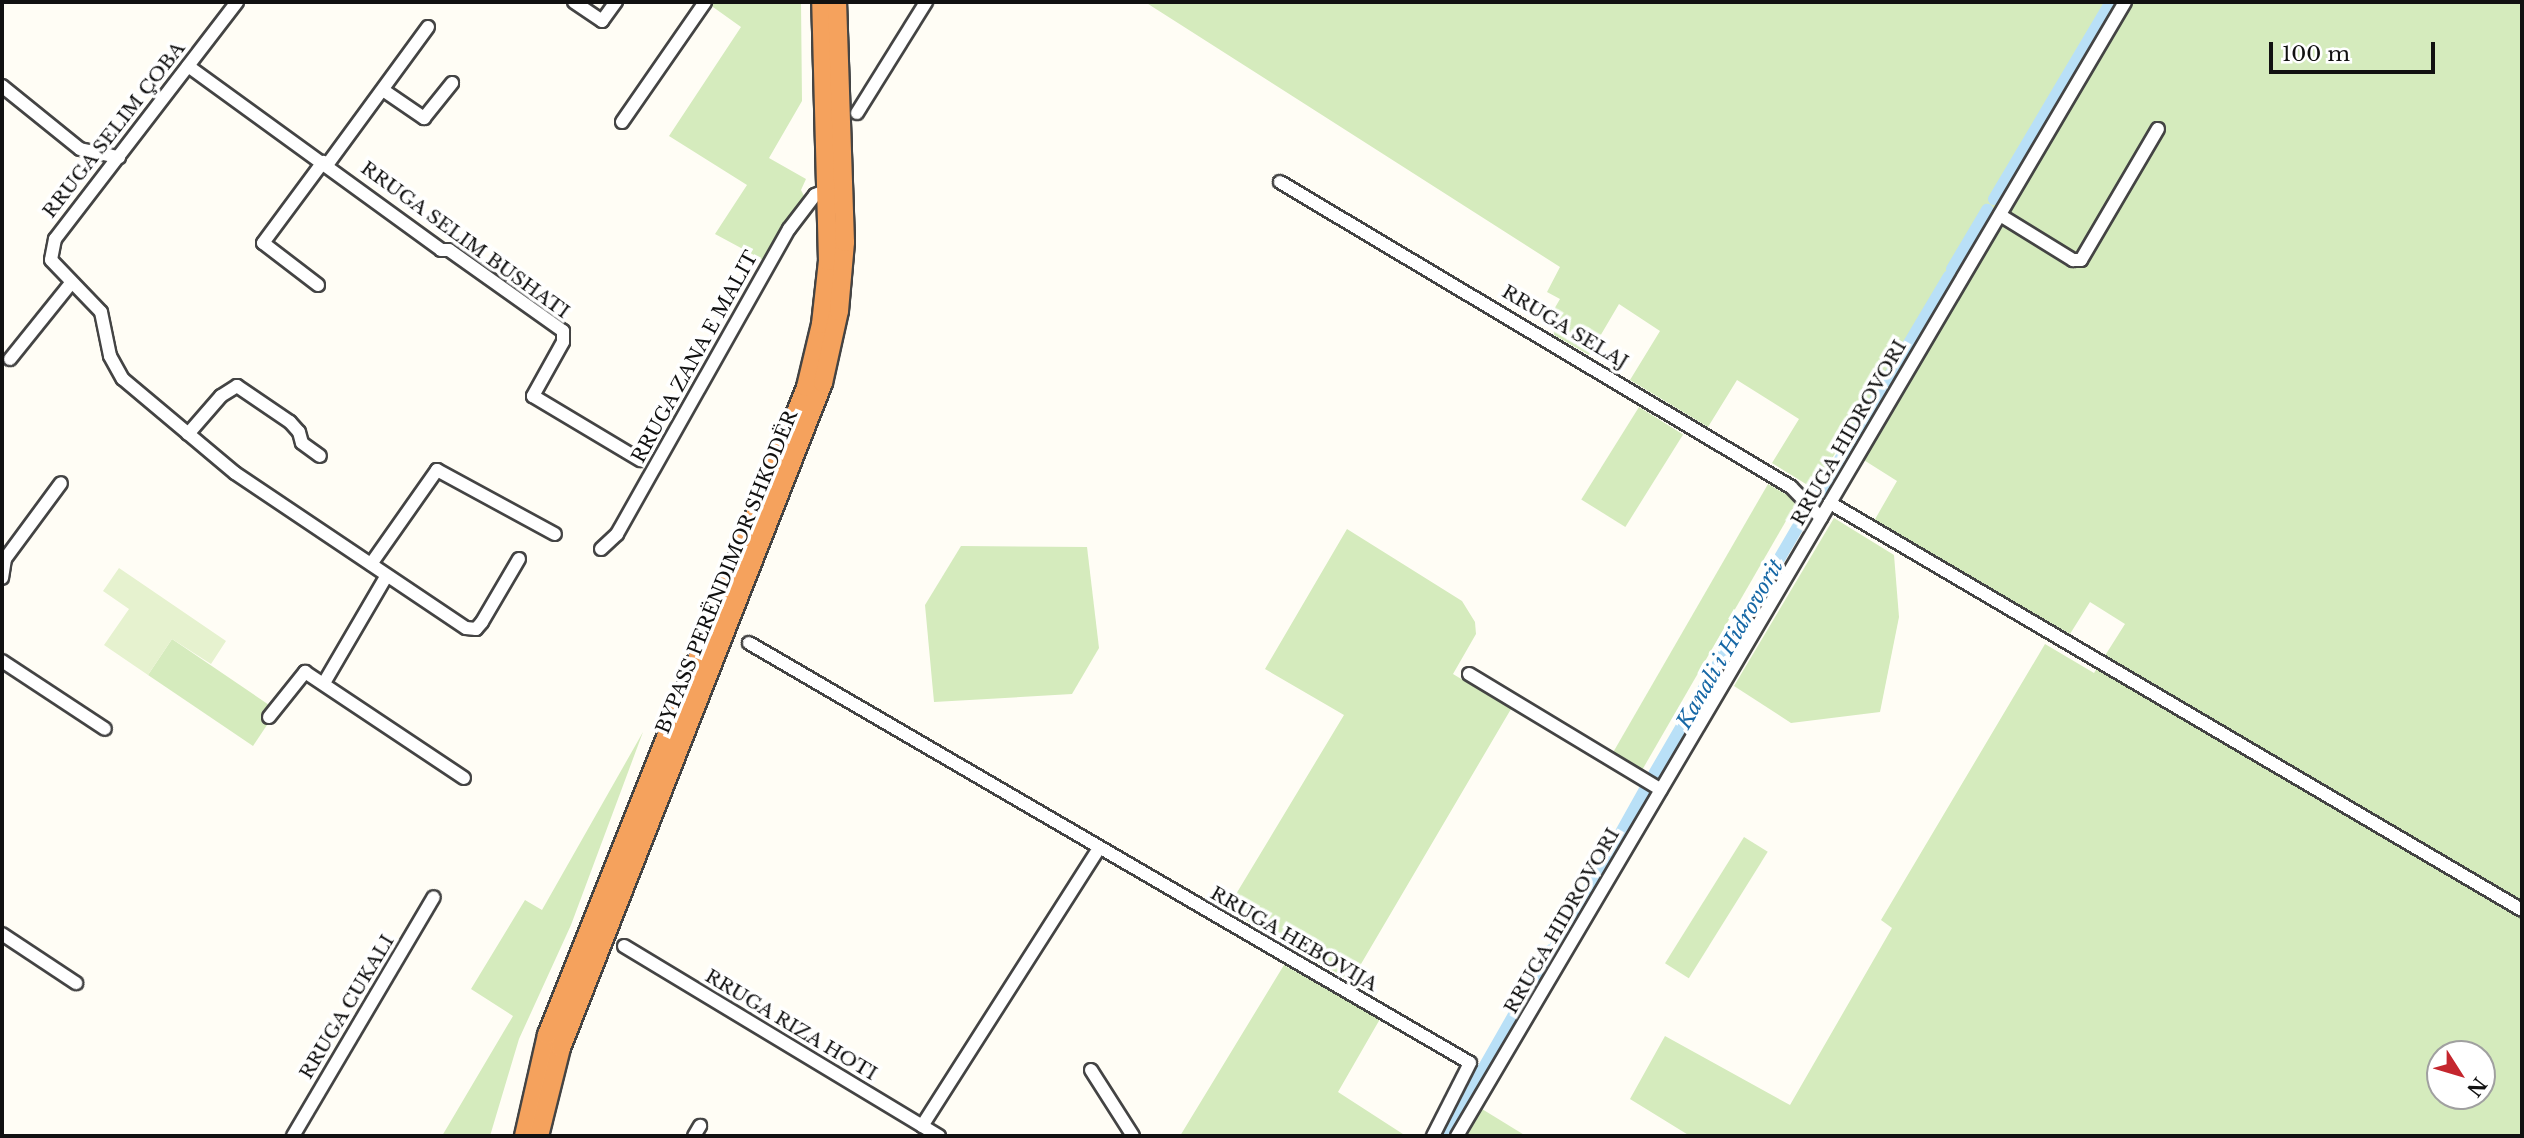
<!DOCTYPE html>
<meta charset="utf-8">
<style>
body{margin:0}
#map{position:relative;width:2524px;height:1138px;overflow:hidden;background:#fffdf5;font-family:"Libre Baskerville",serif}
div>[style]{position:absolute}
.green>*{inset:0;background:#d5ebbd;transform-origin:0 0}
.pitch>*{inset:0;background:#e6f2cf}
.canal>*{height:12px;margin:-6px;padding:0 6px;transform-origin:6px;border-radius:6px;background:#b9e0f7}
.roads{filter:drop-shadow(2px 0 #444) drop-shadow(-2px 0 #444) drop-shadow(0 2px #444) drop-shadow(0 -2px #444)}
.minor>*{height:12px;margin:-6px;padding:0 6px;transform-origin:6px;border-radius:6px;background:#fff}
.highway>*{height:18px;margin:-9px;padding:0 9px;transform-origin:9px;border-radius:9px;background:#f5a25d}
span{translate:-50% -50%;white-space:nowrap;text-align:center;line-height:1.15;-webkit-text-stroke:7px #fff;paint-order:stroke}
.street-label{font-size:19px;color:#111}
.water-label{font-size:21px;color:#1768a6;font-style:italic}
.frame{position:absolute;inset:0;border:4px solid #111;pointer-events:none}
.north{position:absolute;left:2426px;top:1040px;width:70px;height:70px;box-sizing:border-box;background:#fff;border:2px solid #a0a0a0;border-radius:50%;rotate:127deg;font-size:19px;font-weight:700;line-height:28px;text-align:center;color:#111}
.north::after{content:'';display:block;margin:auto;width:24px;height:32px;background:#c4262e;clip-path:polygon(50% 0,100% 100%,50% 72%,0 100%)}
.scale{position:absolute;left:2269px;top:42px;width:166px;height:32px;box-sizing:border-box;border:4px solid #111;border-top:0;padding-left:9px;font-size:21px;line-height:24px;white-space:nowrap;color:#111;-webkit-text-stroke:5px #fff;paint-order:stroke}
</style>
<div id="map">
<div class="green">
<div style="clip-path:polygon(706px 2px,801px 2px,802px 101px,769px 158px,806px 179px,801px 190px,805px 198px,767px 262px,715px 234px,747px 185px,669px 136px,741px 27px)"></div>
<div style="clip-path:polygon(evenodd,1145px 2px,2522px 2px,2522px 1136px,1690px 1136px,1630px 1099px,1665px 1036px,1790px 1105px,1892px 928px,1881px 920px,2045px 644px,2094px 673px,2125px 624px,2090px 602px,2070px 634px,1874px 521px,1897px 481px,1840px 445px,1814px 489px,1772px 463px,1799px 419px,1737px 380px,1708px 427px,1630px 380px,1660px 331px,1619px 304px,1589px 355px,1554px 335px,1553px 311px,1560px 299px,1547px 292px,1560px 267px,1145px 2px,2440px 1054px,2482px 1054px,2482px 1096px,2440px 1096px,2440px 1054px)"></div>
<div style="left:1639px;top:407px;width:52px;height:109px;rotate:32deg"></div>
<div style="left:1768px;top:484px;width:34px;height:310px;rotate:30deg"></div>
<div style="clip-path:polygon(1834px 518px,1894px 555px,1899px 617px,1880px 712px,1791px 723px,1734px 686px)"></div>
<div style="clip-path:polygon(1347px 529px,1462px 601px,1475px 622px,1476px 634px,1453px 674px,1511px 709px,1351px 981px,1227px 909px,1344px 715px,1265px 669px)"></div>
<div style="clip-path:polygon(961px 546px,1087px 547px,1099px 648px,1072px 694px,934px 702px,925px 605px)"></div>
<div style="clip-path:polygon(172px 639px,272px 707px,269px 722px,253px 746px,148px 675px)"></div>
<div style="clip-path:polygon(643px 732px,571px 925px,519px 1039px,490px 1136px,442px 1136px,513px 1016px,471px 989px,525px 900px,542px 910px)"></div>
<div style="left:1744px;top:837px;width:28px;height:149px;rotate:32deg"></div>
<div style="clip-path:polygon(1284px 965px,1380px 1019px,1338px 1092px,1406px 1136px,1180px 1136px)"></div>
<div style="clip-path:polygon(1482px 1109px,1526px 1136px,1467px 1136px)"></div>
</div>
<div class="pitch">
<div style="clip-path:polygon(119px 568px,226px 641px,211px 664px,172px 639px,148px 675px,104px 645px,129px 609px,103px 591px)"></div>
</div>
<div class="canal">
<div style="left:1994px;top:199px;width:229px;rotate:-59.3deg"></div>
<div style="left:1952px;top:269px;width:69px;rotate:-59.3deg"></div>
<div style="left:1813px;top:505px;width:266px;rotate:-59.3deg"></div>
<div style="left:1654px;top:774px;width:302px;rotate:-59.8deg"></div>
<div style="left:1619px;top:836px;width:57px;rotate:-60.8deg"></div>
<div style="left:1588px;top:890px;width:53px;rotate:-60.5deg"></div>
<div style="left:1556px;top:943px;width:53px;rotate:-58.1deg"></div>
<div style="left:1483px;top:1069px;width:137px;rotate:-60.3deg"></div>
<div style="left:1443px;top:1136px;width:73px;rotate:-59.6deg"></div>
</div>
<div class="roads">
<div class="minor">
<div style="left:237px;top:2px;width:299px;rotate:127.5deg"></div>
<div style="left:55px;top:239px;width:21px;rotate:101deg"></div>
<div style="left:51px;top:260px;width:72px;rotate:46.1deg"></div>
<div style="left:101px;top:312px;width:45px;rotate:78.4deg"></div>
<div style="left:110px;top:356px;width:26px;rotate:61deg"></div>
<div style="left:123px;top:379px;width:146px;rotate:40deg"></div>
<div style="left:235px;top:473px;width:278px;rotate:33.9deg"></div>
<div style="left:466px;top:628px;width:10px;rotate:6deg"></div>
<div style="left:476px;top:629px;width:9px;rotate:-49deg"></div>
<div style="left:482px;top:622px;width:73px;rotate:-59.6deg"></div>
<div style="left:574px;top:2px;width:34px;rotate:34deg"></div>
<div style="left:602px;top:21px;width:24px;rotate:-54deg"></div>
<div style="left:188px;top:66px;width:313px;rotate:36deg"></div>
<div style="left:441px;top:250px;width:8px"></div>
<div style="left:449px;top:250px;width:140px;rotate:35.4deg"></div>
<div style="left:563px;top:331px;width:11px;rotate:90deg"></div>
<div style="left:563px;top:342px;width:62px;rotate:119.1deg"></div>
<div style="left:533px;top:396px;width:125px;rotate:30.9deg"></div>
<div style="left:2px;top:86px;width:100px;rotate:38.9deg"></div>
<div style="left:80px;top:149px;width:40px;rotate:12deg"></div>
<div style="left:383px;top:90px;width:50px;rotate:34.3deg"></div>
<div style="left:424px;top:118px;width:45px;rotate:-51.3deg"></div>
<div style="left:857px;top:113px;width:131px;rotate:-58.1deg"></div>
<div style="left:622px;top:122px;width:146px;rotate:-55.3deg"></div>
<div style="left:327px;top:165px;width:171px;rotate:-53.8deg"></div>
<div style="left:1280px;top:182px;width:595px;rotate:30.83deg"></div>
<div style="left:1791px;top:487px;width:43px;rotate:45.9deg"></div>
<div style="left:2000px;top:215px;width:86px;rotate:31.7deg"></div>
<div style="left:2073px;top:260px;width:8px"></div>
<div style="left:2081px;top:260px;width:152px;rotate:-59.6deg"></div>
<div style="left:318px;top:285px;width:69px;rotate:-142.6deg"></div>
<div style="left:263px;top:243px;width:101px;rotate:-53.5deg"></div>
<div style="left:10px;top:359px;width:97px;rotate:-51.2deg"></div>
<div style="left:188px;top:434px;width:50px;rotate:-49deg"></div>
<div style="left:221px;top:396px;width:19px;rotate:-32deg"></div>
<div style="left:237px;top:386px;width:64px;rotate:34.2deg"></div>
<div style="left:290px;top:422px;width:13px;rotate:48deg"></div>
<div style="left:299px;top:432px;width:11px;rotate:75deg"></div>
<div style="left:302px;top:443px;width:22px;rotate:36deg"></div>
<div style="left:1830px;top:503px;width:803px;rotate:30.46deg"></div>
<div style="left:601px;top:549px;width:22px;rotate:-43deg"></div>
<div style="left:617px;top:534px;width:350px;rotate:-60.6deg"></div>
<div style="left:789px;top:229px;width:43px;rotate:-52.6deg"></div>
<div style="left:815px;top:195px;width:13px;rotate:-23deg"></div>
<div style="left:371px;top:564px;width:115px;rotate:-54.9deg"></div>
<div style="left:437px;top:470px;width:134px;rotate:28.5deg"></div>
<div style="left:2px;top:578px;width:19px;rotate:-81deg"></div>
<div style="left:5px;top:559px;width:94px;rotate:-53.6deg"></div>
<div style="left:749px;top:643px;width:834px;rotate:30.22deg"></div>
<div style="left:1470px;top:1063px;width:82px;rotate:116.9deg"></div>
<div style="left:2px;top:661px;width:123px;rotate:33.4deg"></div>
<div style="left:1469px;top:674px;width:224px;rotate:31.1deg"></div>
<div style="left:324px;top:683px;width:123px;rotate:-59.7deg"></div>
<div style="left:269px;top:717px;width:58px;rotate:-51.3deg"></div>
<div style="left:305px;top:672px;width:191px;rotate:33.7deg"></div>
<div style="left:2px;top:934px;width:89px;rotate:33.5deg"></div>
<div style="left:624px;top:946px;width:368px;rotate:31.1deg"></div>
<div style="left:1091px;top:1070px;width:78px;rotate:57.5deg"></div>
<div style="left:922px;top:1126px;width:330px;rotate:-57.5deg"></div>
<div style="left:293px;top:1136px;width:277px;rotate:-59.5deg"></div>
<div style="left:694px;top:1136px;width:12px;rotate:-59deg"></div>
<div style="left:1457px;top:1136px;width:1316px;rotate:-59.5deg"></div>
</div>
<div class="highway">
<div style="left:524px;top:1136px;width:104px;rotate:-77.2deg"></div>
<div style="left:547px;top:1035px;width:698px;rotate:-68.21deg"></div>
<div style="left:806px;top:387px;width:65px;rotate:-76.6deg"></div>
<div style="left:821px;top:324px;width:63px;rotate:-83.7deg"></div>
<div style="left:828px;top:261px;width:259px;rotate:-91.5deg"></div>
<div style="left:539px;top:1136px;width:91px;rotate:-76deg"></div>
<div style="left:561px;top:1048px;width:715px;rotate:-68.5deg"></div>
<div style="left:823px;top:383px;width:74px;rotate:-77.5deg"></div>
<div style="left:839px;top:311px;width:69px;rotate:-85deg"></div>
<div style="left:845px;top:242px;width:240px;rotate:-91.9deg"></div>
</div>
</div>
<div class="street-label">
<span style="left:114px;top:130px;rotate:-52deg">RRUGA SELIM ÇOBA</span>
<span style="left:465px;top:240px;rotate:36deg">RRUGA SELIM BUSHATI</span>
<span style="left:1565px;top:327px;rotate:31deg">RRUGA SELAJ</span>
<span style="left:695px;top:357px;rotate:-61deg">RRUGA ZANA E MALIT</span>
<span style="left:1849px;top:433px;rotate:-60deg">RRUGA HIDROVORI</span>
<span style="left:727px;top:572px;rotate:-68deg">BYPASS PERËNDIMOR SHKODËR</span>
<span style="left:1562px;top:921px;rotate:-60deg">RRUGA HIDROVORI</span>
<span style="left:1294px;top:939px;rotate:30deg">RRUGA HEBOVIJA</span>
<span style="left:347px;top:1007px;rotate:-59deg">RRUGA CUKALI</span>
<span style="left:791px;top:1025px;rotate:31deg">RRUGA RIZA HOTI</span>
</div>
<div class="water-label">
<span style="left:1730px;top:644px;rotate:-60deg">Kanali i Hidrovorit</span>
</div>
<div class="frame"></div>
<div class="north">N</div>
<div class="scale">100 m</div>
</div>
